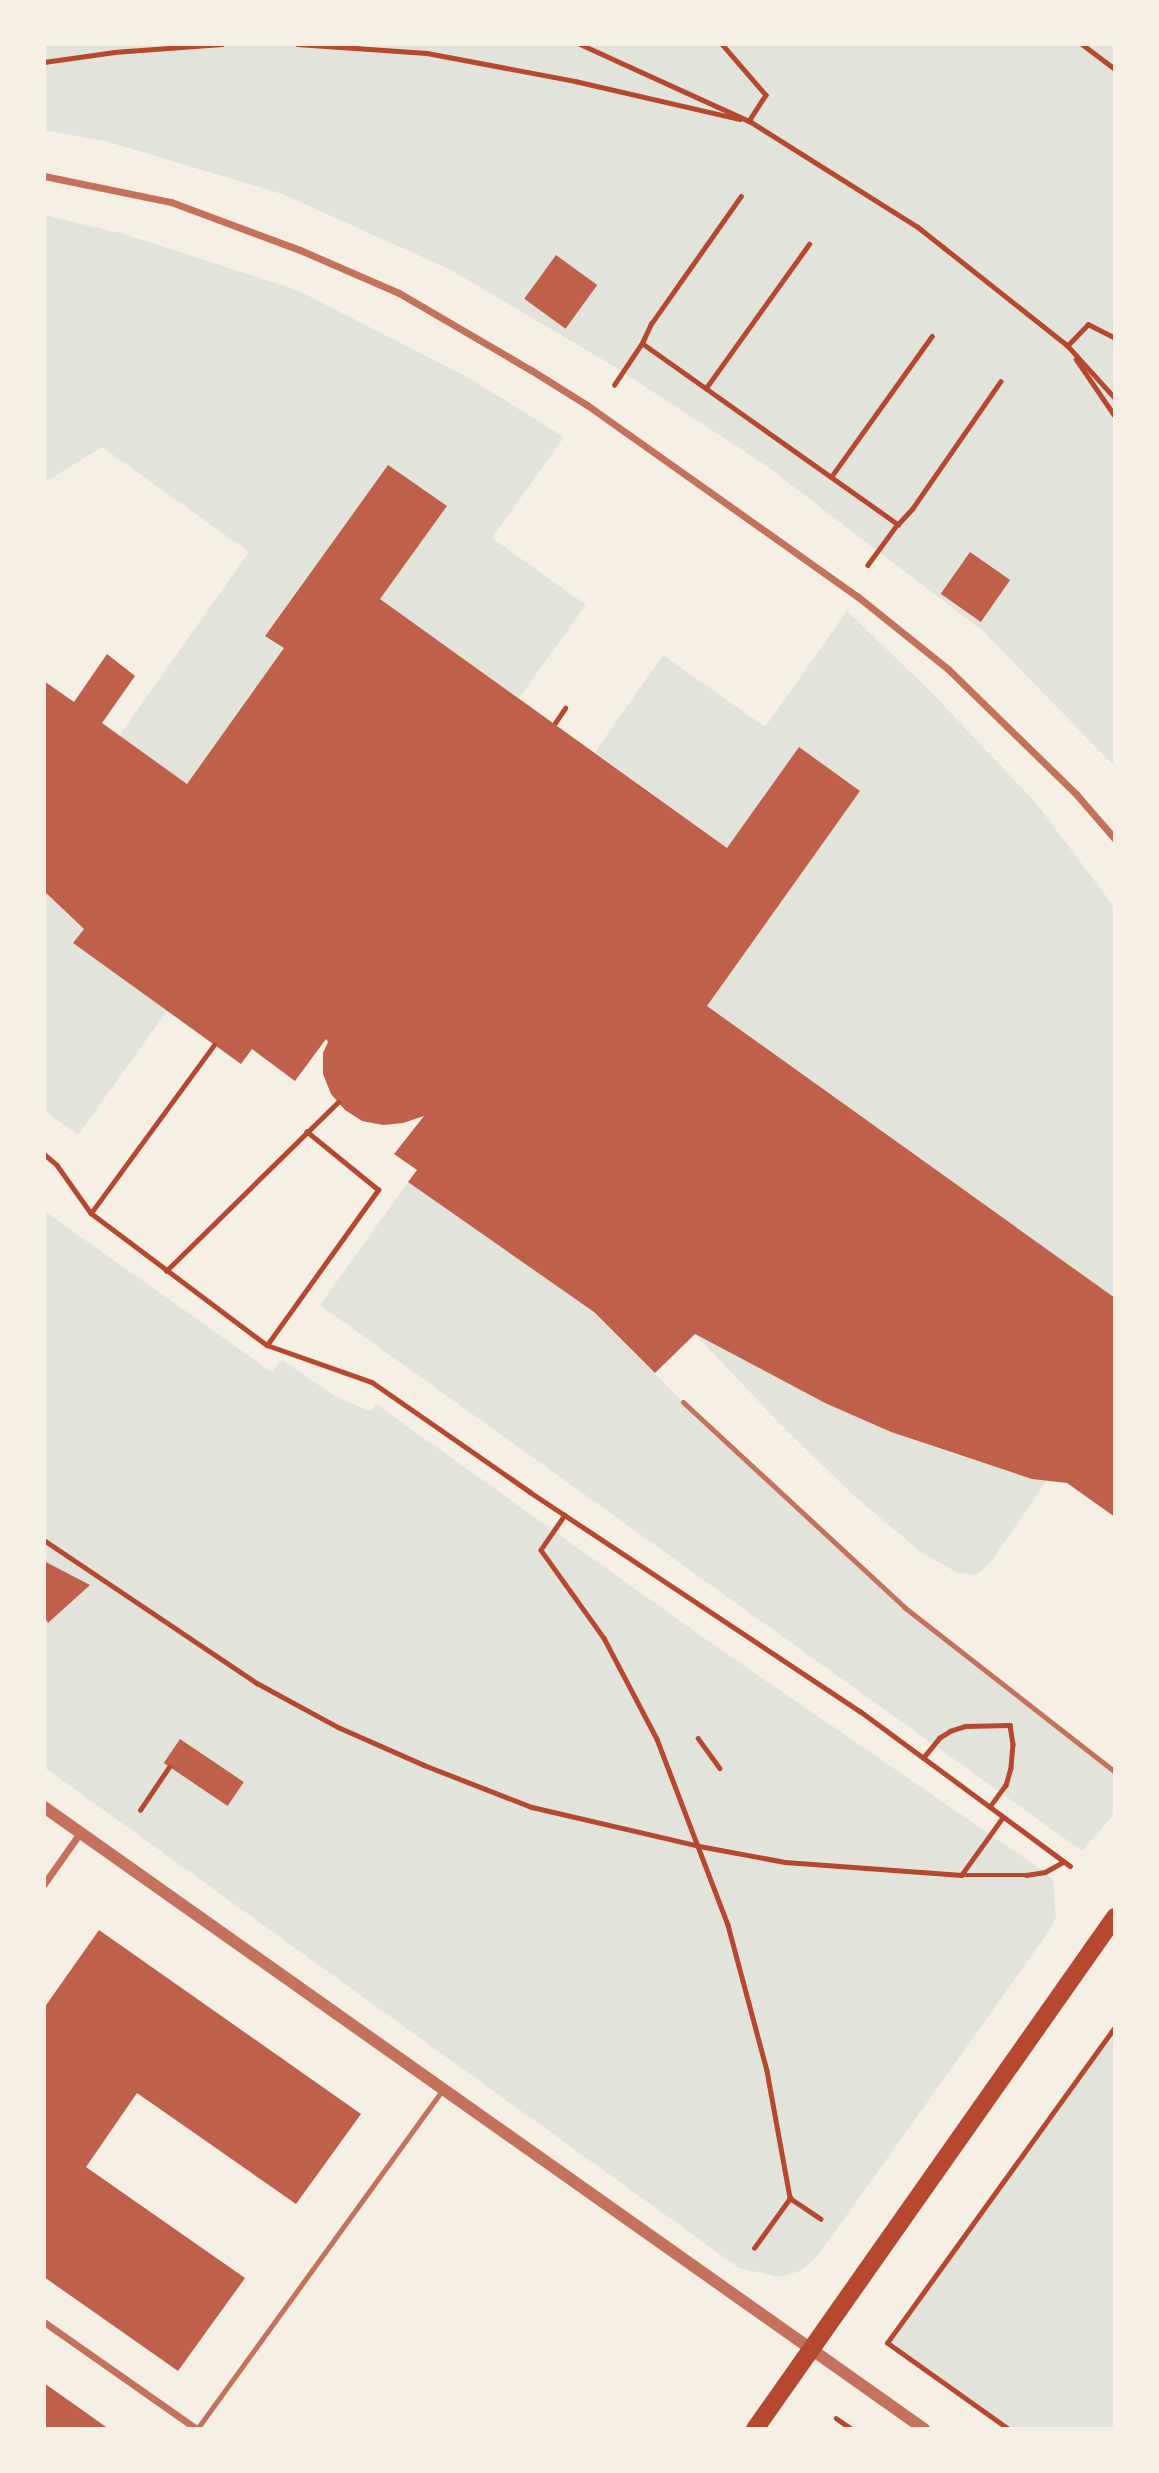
<!DOCTYPE html>
<style>
body{margin:0}
#map{position:relative;width:1159px;height:2473px;overflow:hidden;background:#f6efe4;font-family:"DejaVu Sans",sans-serif}
div>[style]{position:absolute}
.green>*{inset:0;background:#e2e4dc}
.building>*{inset:0;background:#bf614a;transform-origin:0 0}
.path>*{height:4.5px;margin:-2.25px;padding:0 2.25px;transform-origin:2.25px;border-radius:2.25px;background:#b5482f}
.service>*{height:5px;margin:-2.5px;padding:0 2.5px;transform-origin:2.5px;border-radius:2.5px;background:#c5725c}
.minor>*{height:7px;margin:-3.5px;padding:0 3.5px;transform-origin:3.5px;border-radius:3.5px;background:#c5725c}
.tertiary>*{height:12px;margin:-6px;padding:0 6px;transform-origin:6px;border-radius:6px;background:#c5725c}
.primary>*{height:18px;margin:-9px;padding:0 9px;transform-origin:9px;border-radius:9px;background:#b5482f}
span{translate:-50% -50%;white-space:nowrap;text-align:center;line-height:1.15;-webkit-text-stroke:7px #f6efe4;paint-order:stroke}
.frame{position:absolute;inset:0;border:46px solid #f6efe4;pointer-events:none}
</style>
<div id="map">
<div class="green">
<div style="clip-path:polygon(44px 44px,1115px 44px,1115px 767px,984px 632px,765px 465px,615px 367px,449px 269px,282px 194px,105px 141px,44px 130px)"></div>
<div style="clip-path:polygon(44px 215px,121px 233px,297px 290px,469px 378px,564px 437px,492px 538px,586px 605px,519px 698px,380px 599px,447px 506px,387px 466px,265px 635px,284px 648px,187px 784px,119px 736px,249px 552px,102px 447px,47px 481px,44px 479px)"></div>
<div style="clip-path:polygon(847px 611px,931px 692px,1036px 803px,1115px 908px,1115px 1298px,707px 1006px,860px 791px,799px 747px,727px 848px,595px 752px,663px 655px,765px 727px)"></div>
<div style="clip-path:polygon(44px 891px,84px 929px,74px 943px,167px 1011px,78px 1135px,44px 1110px)"></div>
<div style="clip-path:polygon(408px 1182px,594px 1312px,683px 1402px,904px 1607px,1115px 1772px,1115px 1813px,1082px 1851px,320px 1305px)"></div>
<div style="clip-path:polygon(44px 1211px,272px 1372px,282px 1360px,338px 1398px,371px 1411px,376px 1404px,711px 1643px,1045px 1872px,1053px 1881px,1056px 1916px,1052px 1927px,817px 2257px,800px 2271px,779px 2277px,739px 2268px,44px 1767px)"></div>
<div style="clip-path:polygon(695px 1334px,825px 1403px,891px 1432px,958px 1456px,1047px 1480px,991px 1562px,976px 1575px,958px 1573px,922px 1553px,852px 1494px,780px 1424px)"></div>
<div style="clip-path:polygon(1115px 2027px,1115px 2429px,1008px 2429px,887px 2343px)"></div>
</div>
<div class="building">
<div style="left:556px;top:255px;width:51px;height:54px;rotate:36deg"></div>
<div style="clip-path:polygon(388px 465px,447px 506px,380px 599px,727px 848px,799px 747px,860px 791px,707px 1006px,1115px 1298px,1115px 1517px,1067px 1483px,1032px 1479px,891px 1432px,825px 1403px,695px 1334px,655px 1373px,594px 1312px,408px 1182px,417px 1170px,394px 1154px,424px 1116px,403px 1123px,383px 1125px,362px 1121px,345px 1110px,331px 1094px,323px 1074px,323px 1053px,328px 1042px,326px 1039px,295px 1081px,252px 1049px,241px 1064px,73px 943px,84px 929px,44px 891px,44px 681px,74px 702px,107px 654px,135px 676px,102px 723px,187px 784px,284px 648px,265px 636px)"></div>
<div style="left:970px;top:552px;width:49px;height:51px;rotate:35deg"></div>
<div style="clip-path:polygon(44px 1561px,90px 1585px,48px 1623px,44px 1616px)"></div>
<div style="left:180px;top:1739px;width:77px;height:29px;rotate:34deg"></div>
<div style="clip-path:polygon(99px 1930px,361px 2114px,296px 2204px,137px 2093px,86px 2167px,245px 2278px,178px 2371px,44px 2277px,44px 2008px)"></div>
<div style="clip-path:polygon(44px 2383px,109px 2429px,44px 2429px)"></div>
</div>
<div class="path">
<div style="left:297px;top:44px;width:130px;rotate:4deg"></div>
<div style="left:427px;top:53px;width:151px;rotate:10.7deg"></div>
<div style="left:575px;top:81px;width:169px;rotate:13deg"></div>
<div style="left:580px;top:44px;width:188px;rotate:24.5deg"></div>
<div style="left:751px;top:122px;width:197px;rotate:32.2deg"></div>
<div style="left:918px;top:227px;width:190px;rotate:38.4deg"></div>
<div style="left:1067px;top:345px;width:72px;rotate:47.8deg"></div>
<div style="left:722px;top:44px;width:67px;rotate:49.2deg"></div>
<div style="left:766px;top:95px;width:31px;rotate:123deg"></div>
<div style="left:1082px;top:44px;width:41px;rotate:37.1deg"></div>
<div style="left:44px;top:62px;width:71px;rotate:-8.1deg"></div>
<div style="left:114px;top:52px;width:108px;rotate:-4.2deg"></div>
<div style="left:642px;top:343px;width:21px;rotate:-65deg"></div>
<div style="left:651px;top:324px;width:156px;rotate:-54.9deg"></div>
<div style="left:1067px;top:346px;width:30px;rotate:-46deg"></div>
<div style="left:1088px;top:324px;width:30px;rotate:27deg"></div>
<div style="left:1076px;top:359px;width:69px;rotate:55.6deg"></div>
<div style="left:614px;top:385px;width:50px;rotate:-56.3deg"></div>
<div style="left:642px;top:343px;width:314px;rotate:35.3deg"></div>
<div style="left:898px;top:524px;width:51px;rotate:126.2deg"></div>
<div style="left:706px;top:388px;width:177px;rotate:-54.4deg"></div>
<div style="left:831px;top:477px;width:173px;rotate:-54.4deg"></div>
<div style="left:898px;top:524px;width:21px;rotate:-47deg"></div>
<div style="left:912px;top:509px;width:155px;rotate:-55.3deg"></div>
<div style="left:555px;top:723px;width:18px;rotate:-56deg"></div>
<div style="left:44px;top:1154px;width:17px;rotate:40deg"></div>
<div style="left:57px;top:1165px;width:59px;rotate:54.7deg"></div>
<div style="left:91px;top:1213px;width:220px;rotate:36.9deg"></div>
<div style="left:267px;top:1345px;width:111px;rotate:19.4deg"></div>
<div style="left:372px;top:1382px;width:193px;rotate:34.8deg"></div>
<div style="left:530px;top:1492px;width:396px;rotate:33.6deg"></div>
<div style="left:860px;top:1711px;width:261px;rotate:36.4deg"></div>
<div style="left:91px;top:1213px;width:208px;rotate:-53.8deg"></div>
<div style="left:166px;top:1271px;width:241px;rotate:-44.5deg"></div>
<div style="left:267px;top:1345px;width:191px;rotate:-54.4deg"></div>
<div style="left:378px;top:1190px;width:92px;rotate:-140.8deg"></div>
<div style="left:565px;top:1515px;width:42px;rotate:124.4deg"></div>
<div style="left:541px;top:1550px;width:108px;rotate:54.4deg"></div>
<div style="left:604px;top:1638px;width:114px;rotate:62.3deg"></div>
<div style="left:657px;top:1739px;width:199px;rotate:69.1deg"></div>
<div style="left:728px;top:1925px;width:151px;rotate:75deg"></div>
<div style="left:767px;top:2071px;width:129px;rotate:79.7deg"></div>
<div style="left:790px;top:2198px;width:37px;rotate:34deg"></div>
<div style="left:44px;top:1540px;width:257px;rotate:33.9deg"></div>
<div style="left:257px;top:1683px;width:92px;rotate:28.5deg"></div>
<div style="left:338px;top:1727px;width:94px;rotate:23.8deg"></div>
<div style="left:424px;top:1765px;width:116px;rotate:21.3deg"></div>
<div style="left:532px;top:1807px;width:171px;rotate:13.1deg"></div>
<div style="left:699px;top:1846px;width:87px;rotate:10.5deg"></div>
<div style="left:785px;top:1862px;width:177px;rotate:4.2deg"></div>
<div style="left:962px;top:1875px;width:64px"></div>
<div style="left:1026px;top:1875px;width:19px;rotate:-9deg"></div>
<div style="left:1045px;top:1872px;width:21px;rotate:-29deg"></div>
<div style="left:698px;top:1738px;width:37px;rotate:54deg"></div>
<div style="left:923px;top:1758px;width:26px;rotate:-51deg"></div>
<div style="left:939px;top:1738px;width:13px;rotate:-32deg"></div>
<div style="left:950px;top:1731px;width:16px;rotate:-18deg"></div>
<div style="left:965px;top:1726px;width:45px;rotate:-1.3deg"></div>
<div style="left:1010px;top:1725px;width:19px;rotate:81deg"></div>
<div style="left:1013px;top:1744px;width:24px;rotate:95deg"></div>
<div style="left:1011px;top:1768px;width:18px;rotate:106deg"></div>
<div style="left:1006px;top:1785px;width:27px;rotate:126deg"></div>
<div style="left:140px;top:1810px;width:52px;rotate:-56deg"></div>
<div style="left:962px;top:1874px;width:70px;rotate:-54.3deg"></div>
<div style="left:754px;top:2248px;width:62px;rotate:-54.2deg"></div>
<div style="left:836px;top:2418px;width:19px;rotate:35deg"></div>
<div style="left:1008px;top:2429px;width:148px;rotate:-144.6deg"></div>
<div style="left:887px;top:2343px;width:390px;rotate:-54.2deg"></div>
</div>
<div class="service">
<div style="left:683px;top:1402px;width:301px;rotate:42.8deg"></div>
<div style="left:904px;top:1607px;width:268px;rotate:38deg"></div>
<div style="left:197px;top:2429px;width:420px;rotate:-54.1deg"></div>
</div>
<div class="minor">
<div style="left:44px;top:176px;width:130px;rotate:11.6deg"></div>
<div style="left:171px;top:202px;width:138px;rotate:20.4deg"></div>
<div style="left:300px;top:250px;width:108px;rotate:23.5deg"></div>
<div style="left:399px;top:293px;width:153px;rotate:30.3deg"></div>
<div style="left:531px;top:370px;width:66px;rotate:32deg"></div>
<div style="left:587px;top:405px;width:331px;rotate:35.3deg"></div>
<div style="left:857px;top:596px;width:117px;rotate:38.7deg"></div>
<div style="left:948px;top:669px;width:179px;rotate:44.3deg"></div>
<div style="left:1076px;top:794px;width:60px;rotate:49.1deg"></div>
<div style="left:44px;top:1884px;width:62px;rotate:-54.8deg"></div>
<div style="left:44px;top:2322px;width:187px;rotate:35deg"></div>
</div>
<div class="tertiary">
<div style="left:44px;top:1807px;width:1078px;rotate:35.25deg"></div>
</div>
<div class="primary">
<div style="left:755px;top:2429px;width:626px;rotate:-54.89deg"></div>
</div>
<div class="frame"></div>
</div>
